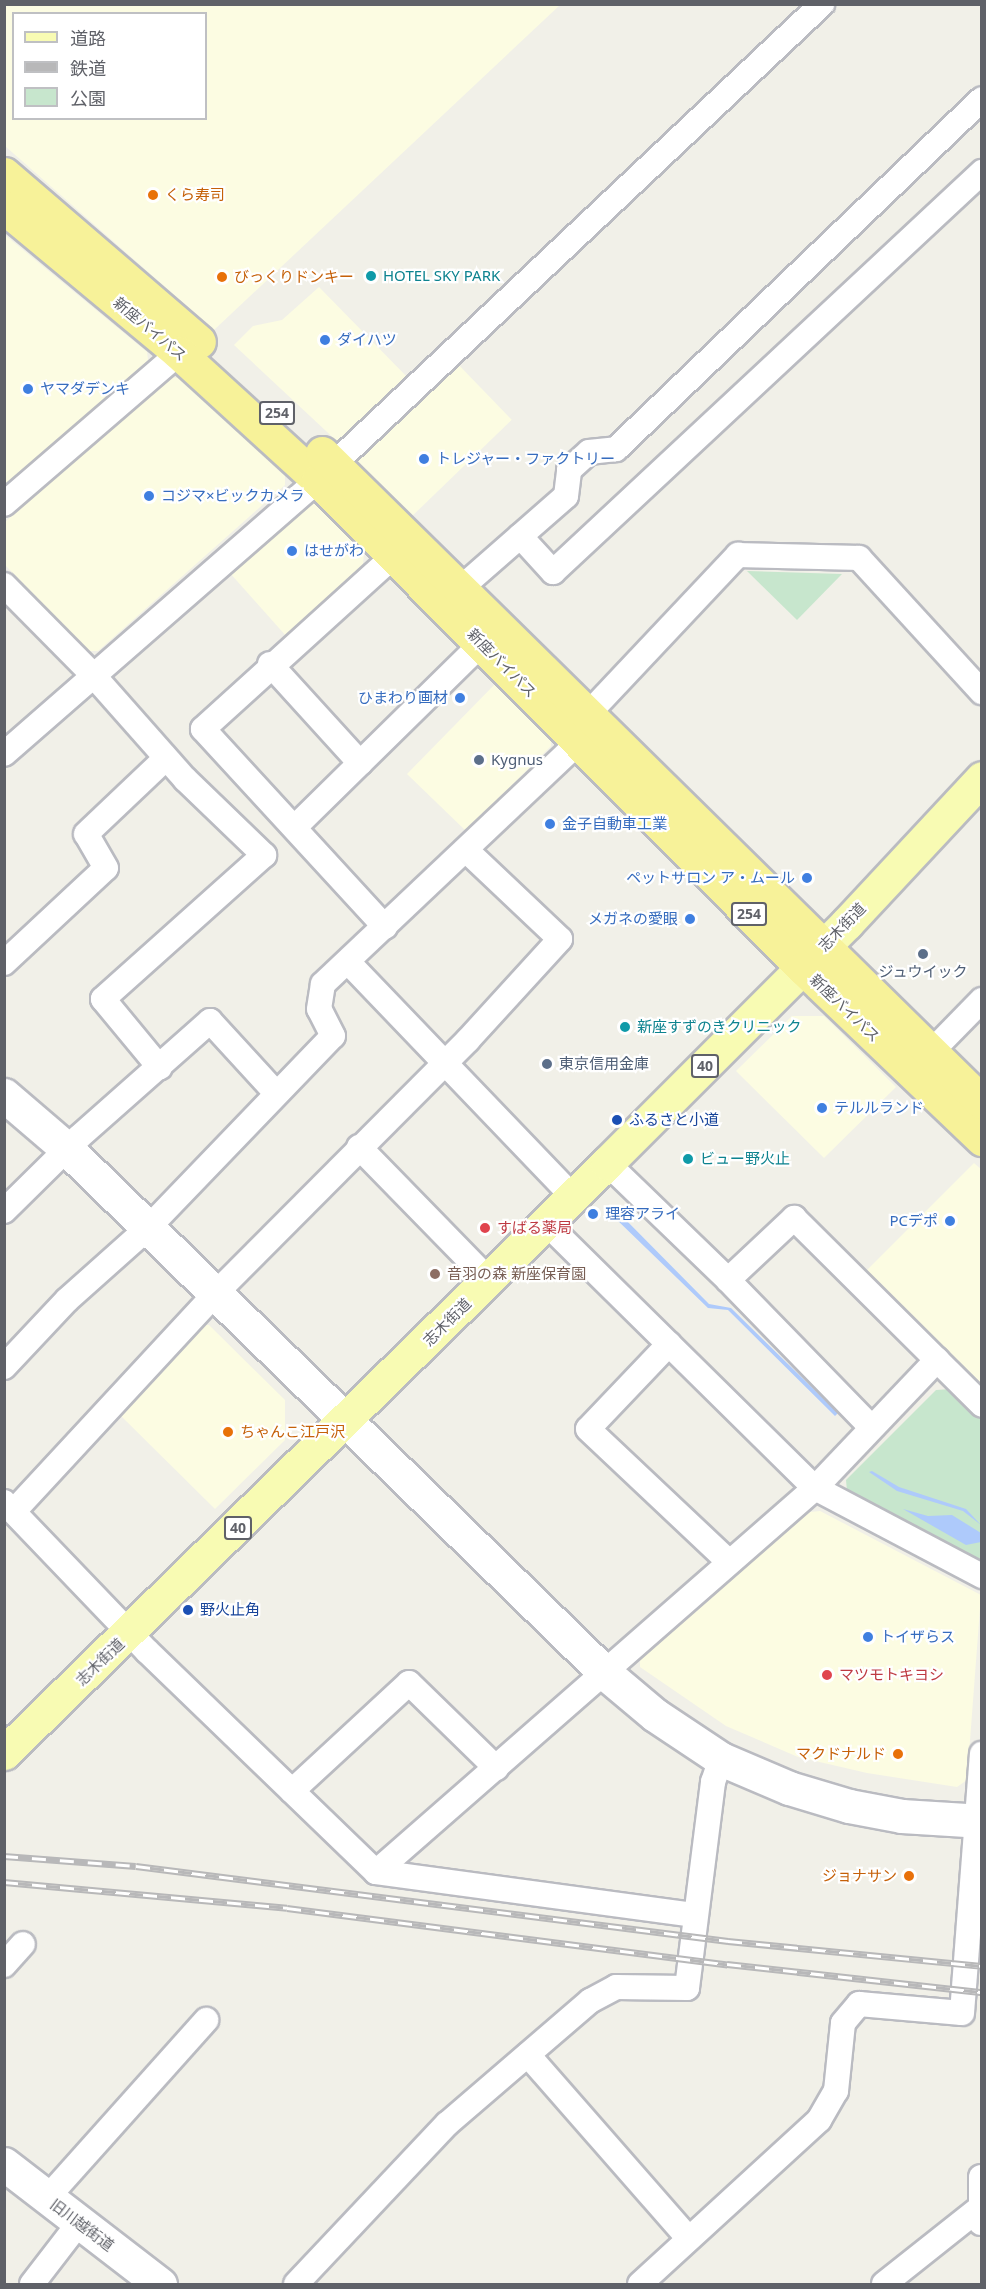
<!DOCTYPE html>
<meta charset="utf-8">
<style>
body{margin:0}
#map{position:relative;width:986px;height:2289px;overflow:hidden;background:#f1f0e8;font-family:"Noto Sans","Noto Sans JP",sans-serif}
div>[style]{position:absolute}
.commercial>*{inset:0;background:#fcfce2;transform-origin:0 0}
.green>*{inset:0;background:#c7e6cd}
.water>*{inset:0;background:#aecafb}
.roads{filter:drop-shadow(2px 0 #babbc1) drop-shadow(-2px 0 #babbc1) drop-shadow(0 2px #babbc1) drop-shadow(0 -2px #babbc1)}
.street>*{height:24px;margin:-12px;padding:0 12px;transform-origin:12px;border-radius:12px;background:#fff}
.secondary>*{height:33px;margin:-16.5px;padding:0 16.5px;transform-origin:16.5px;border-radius:16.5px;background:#fff}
.primary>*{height:33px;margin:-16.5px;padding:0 16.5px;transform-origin:16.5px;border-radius:16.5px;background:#f8fbb3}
.highway>*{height:33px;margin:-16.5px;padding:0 16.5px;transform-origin:16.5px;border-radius:16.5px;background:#f7f299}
.rail>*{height:7px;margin-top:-3.5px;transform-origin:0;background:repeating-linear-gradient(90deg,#fff 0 14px,#b8b8b9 0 28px);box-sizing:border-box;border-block:2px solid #b8b8b9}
.dots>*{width:16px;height:16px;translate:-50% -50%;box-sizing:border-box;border:3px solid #fff;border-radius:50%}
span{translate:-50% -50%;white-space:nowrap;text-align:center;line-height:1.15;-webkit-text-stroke:4.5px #fff;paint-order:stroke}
.shield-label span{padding:2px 4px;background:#fff;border:2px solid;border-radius:4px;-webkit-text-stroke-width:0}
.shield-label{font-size:14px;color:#5f6168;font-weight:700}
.food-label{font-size:15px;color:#c56008}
.left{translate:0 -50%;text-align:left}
.right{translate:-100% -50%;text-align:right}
.culture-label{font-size:15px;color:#0d838f}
.street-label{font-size:15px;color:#5f6168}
.shop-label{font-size:15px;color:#366cbe}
.service-label{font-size:15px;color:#4e5e75}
.transit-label{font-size:15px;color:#164399}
.health-label{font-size:15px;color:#be3a42}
.education-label{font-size:15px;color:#785e54}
.frame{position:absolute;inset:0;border:6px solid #5f6168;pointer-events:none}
.legend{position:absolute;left:12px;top:12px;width:195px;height:108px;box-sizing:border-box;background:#fff;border:2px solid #bfc0c3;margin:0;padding:8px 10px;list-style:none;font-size:18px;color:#5f6168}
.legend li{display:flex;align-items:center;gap:12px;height:30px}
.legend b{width:30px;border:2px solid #bfc0c3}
</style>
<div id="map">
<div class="commercial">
<div style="clip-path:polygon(evenodd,4px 5px,5px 4px,560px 5px,214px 330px,5px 146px,4px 5px,14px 14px,206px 14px,206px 118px,14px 118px,14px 14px)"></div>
<div style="clip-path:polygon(5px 235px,147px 352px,148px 360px,5px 487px)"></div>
<div style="clip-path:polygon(319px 287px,410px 380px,341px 445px,234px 345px,253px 326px,282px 320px)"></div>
<div style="left:452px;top:358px;width:86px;height:140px;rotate:46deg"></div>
<div style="clip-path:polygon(169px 377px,179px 378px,285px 476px,285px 485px,98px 651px,89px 651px,5px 565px,4px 523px)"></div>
<div style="clip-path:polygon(303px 502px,314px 502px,364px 553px,363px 564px,287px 637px,229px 572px)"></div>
<div style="clip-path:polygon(497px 682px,551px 736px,551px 746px,466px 831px,407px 774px)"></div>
<div style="clip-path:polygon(792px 1016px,824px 1016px,896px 1087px,824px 1158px,736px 1071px)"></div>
<div style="clip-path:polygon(974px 1163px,982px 1170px,981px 1383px,866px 1271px)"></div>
<div style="clip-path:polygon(199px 1325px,209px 1325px,285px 1400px,285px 1440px,215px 1509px,117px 1412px)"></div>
<div style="clip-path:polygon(820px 1511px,981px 1595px,967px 1780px,957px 1787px,867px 1773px,798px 1757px,726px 1726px,640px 1667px,640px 1658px,810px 1512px)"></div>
</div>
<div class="green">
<div style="clip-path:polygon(747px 571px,842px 574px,797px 620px)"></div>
<div style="clip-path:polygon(951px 1389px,981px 1419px,981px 1563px,847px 1491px,846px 1480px,936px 1390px)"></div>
</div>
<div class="water">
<div style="clip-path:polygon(620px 1214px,709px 1304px,731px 1308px,838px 1413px,835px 1416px,728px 1310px,708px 1308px,615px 1218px)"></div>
<div style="clip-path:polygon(872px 1471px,899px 1487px,966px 1509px,981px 1525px,963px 1511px,897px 1491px,869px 1472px)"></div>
<div style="clip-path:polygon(903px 1509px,928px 1516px,952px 1515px,981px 1533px,981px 1542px,966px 1545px)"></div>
</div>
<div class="roads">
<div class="street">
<div style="left:334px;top:464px;width:671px;rotate:-43.31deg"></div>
<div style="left:4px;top:504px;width:231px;rotate:-40.8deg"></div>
<div style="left:520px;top:536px;width:49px;rotate:47.5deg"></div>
<div style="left:553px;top:572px;width:587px;rotate:-43deg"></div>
<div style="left:4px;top:585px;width:127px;rotate:45.3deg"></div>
<div style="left:93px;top:675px;width:139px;rotate:48.5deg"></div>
<div style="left:185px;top:779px;width:110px;rotate:43.9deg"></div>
<div style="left:264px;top:855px;width:216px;rotate:138.2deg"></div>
<div style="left:103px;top:999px;width:89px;rotate:50.4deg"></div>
<div style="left:462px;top:587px;width:138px;rotate:-41.2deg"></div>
<div style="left:566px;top:496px;width:26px;rotate:-83deg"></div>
<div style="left:569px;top:470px;width:27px;rotate:-42deg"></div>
<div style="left:589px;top:452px;width:27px;rotate:-6deg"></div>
<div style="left:616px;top:449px;width:506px;rotate:-43.72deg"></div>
<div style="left:270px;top:664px;width:134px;rotate:47.7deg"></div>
<div style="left:588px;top:714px;width:219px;rotate:-46.7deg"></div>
<div style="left:738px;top:555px;width:121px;rotate:1.4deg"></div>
<div style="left:859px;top:558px;width:182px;rotate:47.5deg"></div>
<div style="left:4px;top:754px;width:417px;rotate:-41.1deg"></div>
<div style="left:295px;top:827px;width:262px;rotate:-44.5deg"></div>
<div style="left:385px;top:927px;width:269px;rotate:-132.6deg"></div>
<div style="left:203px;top:729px;width:273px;rotate:-42.2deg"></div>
<div style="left:348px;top:962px;width:325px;rotate:46.2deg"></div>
<div style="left:4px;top:963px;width:139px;rotate:-43deg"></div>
<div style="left:106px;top:868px;width:39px;rotate:-120deg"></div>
<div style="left:86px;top:834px;width:110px;rotate:-43.5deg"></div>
<div style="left:931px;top:1052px;width:73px;rotate:-45.6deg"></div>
<div style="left:359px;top:1147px;width:186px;rotate:45.7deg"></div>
<div style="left:607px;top:1163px;width:168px;rotate:44deg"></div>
<div style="left:728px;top:1280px;width:91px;rotate:-43.2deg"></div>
<div style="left:794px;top:1218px;width:265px;rotate:44.8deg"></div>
<div style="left:4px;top:1211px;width:105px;rotate:-44.6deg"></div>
<div style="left:79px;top:1137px;width:175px;rotate:-41.5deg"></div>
<div style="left:210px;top:1021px;width:98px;rotate:47.5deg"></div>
<div style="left:546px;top:1223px;width:378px;rotate:44.6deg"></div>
<div style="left:815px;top:1488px;width:189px;rotate:27.8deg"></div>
<div style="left:728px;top:1280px;width:206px;rotate:45.8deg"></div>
<div style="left:669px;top:1344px;width:117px;rotate:133.6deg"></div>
<div style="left:588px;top:1429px;width:192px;rotate:43.3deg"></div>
<div style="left:4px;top:1367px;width:92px;rotate:-46.8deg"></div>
<div style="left:67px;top:1300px;width:110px;rotate:-41.7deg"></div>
<div style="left:149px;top:1227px;width:265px;rotate:-46.1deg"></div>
<div style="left:333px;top:1036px;width:30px;rotate:-117deg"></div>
<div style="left:319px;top:1009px;width:25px;rotate:-81deg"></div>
<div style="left:323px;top:984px;width:352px;rotate:-43.4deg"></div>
<div style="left:4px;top:1502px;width:207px;rotate:46.2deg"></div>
<div style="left:147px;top:1651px;width:318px;rotate:44deg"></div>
<div style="left:376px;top:1872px;width:320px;rotate:7.7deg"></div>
<div style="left:14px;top:1511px;width:297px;rotate:-47.2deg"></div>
<div style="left:216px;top:1293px;width:356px;rotate:-45.1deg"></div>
<div style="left:467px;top:1041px;width:138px;rotate:-47.6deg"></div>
<div style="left:560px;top:939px;width:128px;rotate:-136.6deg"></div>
<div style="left:292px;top:1791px;width:159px;rotate:-42.7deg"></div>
<div style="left:409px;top:1683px;width:122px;rotate:44.3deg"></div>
<div style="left:376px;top:1872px;width:583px;rotate:-41.18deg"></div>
<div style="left:815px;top:1488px;width:177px;rotate:-46.4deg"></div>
<div style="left:4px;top:1965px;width:28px;rotate:-48deg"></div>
<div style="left:528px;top:2055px;width:244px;rotate:48.8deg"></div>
<div style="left:981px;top:2177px;width:46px;rotate:90deg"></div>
<div style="left:47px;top:2198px;width:239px;rotate:-48.2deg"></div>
<div style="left:32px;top:2284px;width:77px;rotate:-52.4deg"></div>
<div style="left:296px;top:2284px;width:220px;rotate:-46.7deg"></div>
<div style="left:447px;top:2124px;width:189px;rotate:-40.7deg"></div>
<div style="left:590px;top:2001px;width:30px;rotate:-28deg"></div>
<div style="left:616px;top:1987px;width:71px;rotate:0.8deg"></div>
<div style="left:687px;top:1988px;width:208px;rotate:-82.8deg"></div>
<div style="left:713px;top:1782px;width:24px;rotate:-71deg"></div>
<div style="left:640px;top:2284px;width:243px;rotate:-42.5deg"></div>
<div style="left:819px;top:2120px;width:34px;rotate:-60deg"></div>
<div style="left:836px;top:2091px;width:68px;rotate:-84.1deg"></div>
<div style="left:843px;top:2023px;width:25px;rotate:-50deg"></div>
<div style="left:859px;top:2004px;width:103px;rotate:5deg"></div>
<div style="left:962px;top:2013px;width:260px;rotate:-85.6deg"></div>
<div style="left:884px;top:2284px;width:122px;rotate:-38.4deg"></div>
</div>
<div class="secondary">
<div style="left:4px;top:1095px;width:83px;rotate:40.6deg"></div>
<div style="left:67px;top:1149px;width:751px;rotate:44.24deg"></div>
<div style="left:605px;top:1673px;width:65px;rotate:40deg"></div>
<div style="left:655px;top:1715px;width:79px;rotate:33.7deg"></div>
<div style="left:721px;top:1759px;width:74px;rotate:23.1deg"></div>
<div style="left:789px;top:1788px;width:63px;rotate:16.7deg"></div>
<div style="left:849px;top:1806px;width:54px;rotate:10.7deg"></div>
<div style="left:902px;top:1816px;width:80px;rotate:3.6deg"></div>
<div style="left:4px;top:2164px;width:197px;rotate:37.6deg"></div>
</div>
<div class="primary">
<div style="left:4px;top:1753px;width:844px;rotate:-44.38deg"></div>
<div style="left:607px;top:1163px;width:339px;rotate:-45deg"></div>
<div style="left:847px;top:923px;width:198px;rotate:-47deg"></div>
</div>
<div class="highway">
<div style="left:4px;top:174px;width:257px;rotate:40.7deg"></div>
<div style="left:4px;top:207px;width:228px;rotate:39.8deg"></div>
<div style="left:179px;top:353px;width:188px;rotate:42.4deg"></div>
<div style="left:318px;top:480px;width:688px;rotate:45.18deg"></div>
<div style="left:803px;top:968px;width:248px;rotate:43.7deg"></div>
<div style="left:322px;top:453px;width:926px;rotate:44.52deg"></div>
</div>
</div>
<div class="rail">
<div style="left:4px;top:1856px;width:132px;rotate:4.3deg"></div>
<div style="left:136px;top:1866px;width:597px;rotate:7.22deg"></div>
<div style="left:728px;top:1941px;width:255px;rotate:5.6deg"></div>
<div style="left:4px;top:1882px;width:284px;rotate:5.2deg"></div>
<div style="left:287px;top:1908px;width:444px;rotate:7.3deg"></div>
<div style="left:727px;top:1964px;width:257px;rotate:6.3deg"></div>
</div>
<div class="dots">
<div style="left:153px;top:195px;background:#e8710a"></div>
<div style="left:371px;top:276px;background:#0f9aa8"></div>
<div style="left:222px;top:277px;background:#e8710a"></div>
<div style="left:325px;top:340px;background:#3f7fe0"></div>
<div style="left:28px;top:389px;background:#3f7fe0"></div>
<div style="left:424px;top:459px;background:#3f7fe0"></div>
<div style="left:149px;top:496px;background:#3f7fe0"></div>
<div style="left:292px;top:551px;background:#3f7fe0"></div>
<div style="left:460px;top:698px;background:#3f7fe0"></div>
<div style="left:479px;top:760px;background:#5c6f8a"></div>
<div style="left:550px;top:824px;background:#3f7fe0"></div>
<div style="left:807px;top:878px;background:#3f7fe0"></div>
<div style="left:690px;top:919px;background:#3f7fe0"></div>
<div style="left:923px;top:954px;background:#5c6f8a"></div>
<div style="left:625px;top:1027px;background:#0f9aa8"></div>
<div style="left:547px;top:1064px;background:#5c6f8a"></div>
<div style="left:822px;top:1108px;background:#3f7fe0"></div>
<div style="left:617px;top:1120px;background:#1a4fb4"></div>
<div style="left:688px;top:1159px;background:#0f9aa8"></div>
<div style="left:593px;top:1214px;background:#3f7fe0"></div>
<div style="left:950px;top:1221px;background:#3f7fe0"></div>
<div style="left:485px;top:1228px;background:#e0444e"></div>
<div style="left:435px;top:1274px;background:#8d6e63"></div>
<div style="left:228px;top:1432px;background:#e8710a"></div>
<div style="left:188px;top:1610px;background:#1a4fb4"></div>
<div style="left:868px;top:1637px;background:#3f7fe0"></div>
<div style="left:827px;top:1675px;background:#e0444e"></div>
<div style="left:898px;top:1754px;background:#e8710a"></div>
<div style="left:909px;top:1876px;background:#e8710a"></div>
</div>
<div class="shield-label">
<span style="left:277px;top:413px">254</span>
<span style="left:749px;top:914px">254</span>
<span style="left:705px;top:1066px">40</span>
<span style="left:238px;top:1528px">40</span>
</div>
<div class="food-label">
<span class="left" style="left:165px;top:195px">くら寿司</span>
<span class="left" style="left:234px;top:277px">びっくりドンキー</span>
<span class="left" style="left:240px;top:1432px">ちゃんこ江戸沢</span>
<span class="right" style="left:886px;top:1754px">マクドナルド</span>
<span class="right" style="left:897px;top:1876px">ジョナサン</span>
</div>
<div class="culture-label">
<span class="left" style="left:383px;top:276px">HOTEL SKY PARK</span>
<span class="left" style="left:637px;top:1027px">新座すずのきクリニック</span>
<span class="left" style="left:700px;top:1159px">ビュー野火止</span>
</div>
<div class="street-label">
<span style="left:150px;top:329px;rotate:40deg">新座バイパス</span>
<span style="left:502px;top:663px;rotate:45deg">新座バイパス</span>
<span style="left:842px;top:927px;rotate:-46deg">志木街道</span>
<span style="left:845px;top:1008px;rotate:44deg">新座バイパス</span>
<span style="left:447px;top:1322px;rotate:-45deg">志木街道</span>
<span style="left:100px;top:1662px;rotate:-44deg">志木街道</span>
<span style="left:82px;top:2225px;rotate:37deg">旧川越街道</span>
</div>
<div class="shop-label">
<span class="left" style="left:337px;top:340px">ダイハツ</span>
<span class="left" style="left:40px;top:389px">ヤマダデンキ</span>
<span class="left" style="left:436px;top:459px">トレジャー・ファクトリー</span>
<span class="left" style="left:161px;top:496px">コジマ×ビックカメラ</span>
<span class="left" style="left:304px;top:551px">はせがわ</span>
<span class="right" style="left:448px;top:698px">ひまわり画材</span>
<span class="left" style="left:562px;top:824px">金子自動車工業</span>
<span class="right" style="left:795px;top:878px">ペットサロン ア・ムール</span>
<span class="right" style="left:678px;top:919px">メガネの愛眼</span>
<span class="left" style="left:834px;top:1108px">テルルランド</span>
<span class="left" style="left:605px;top:1214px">理容アライ</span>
<span class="right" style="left:938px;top:1221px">PCデポ</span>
<span class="left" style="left:880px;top:1637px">トイザらス</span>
</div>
<div class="service-label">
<span class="left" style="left:491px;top:760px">Kygnus</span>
<span style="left:923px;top:972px">ジュウイック</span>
<span class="left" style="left:559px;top:1064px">東京信用金庫</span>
</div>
<div class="transit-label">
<span class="left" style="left:629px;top:1120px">ふるさと小道</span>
<span class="left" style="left:200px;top:1610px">野火止角</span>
</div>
<div class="health-label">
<span class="left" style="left:497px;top:1228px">すばる薬局</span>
<span class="left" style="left:839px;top:1675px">マツモトキヨシ</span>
</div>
<div class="education-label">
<span class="left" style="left:447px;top:1274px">音羽の森 新座保育園</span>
</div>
<div class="frame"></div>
<ul class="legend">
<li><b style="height:8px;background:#f8fbb3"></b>道路</li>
<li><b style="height:8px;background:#b8b8b9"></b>鉄道</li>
<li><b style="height:16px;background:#c7e6cd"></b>公園</li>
</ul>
</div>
